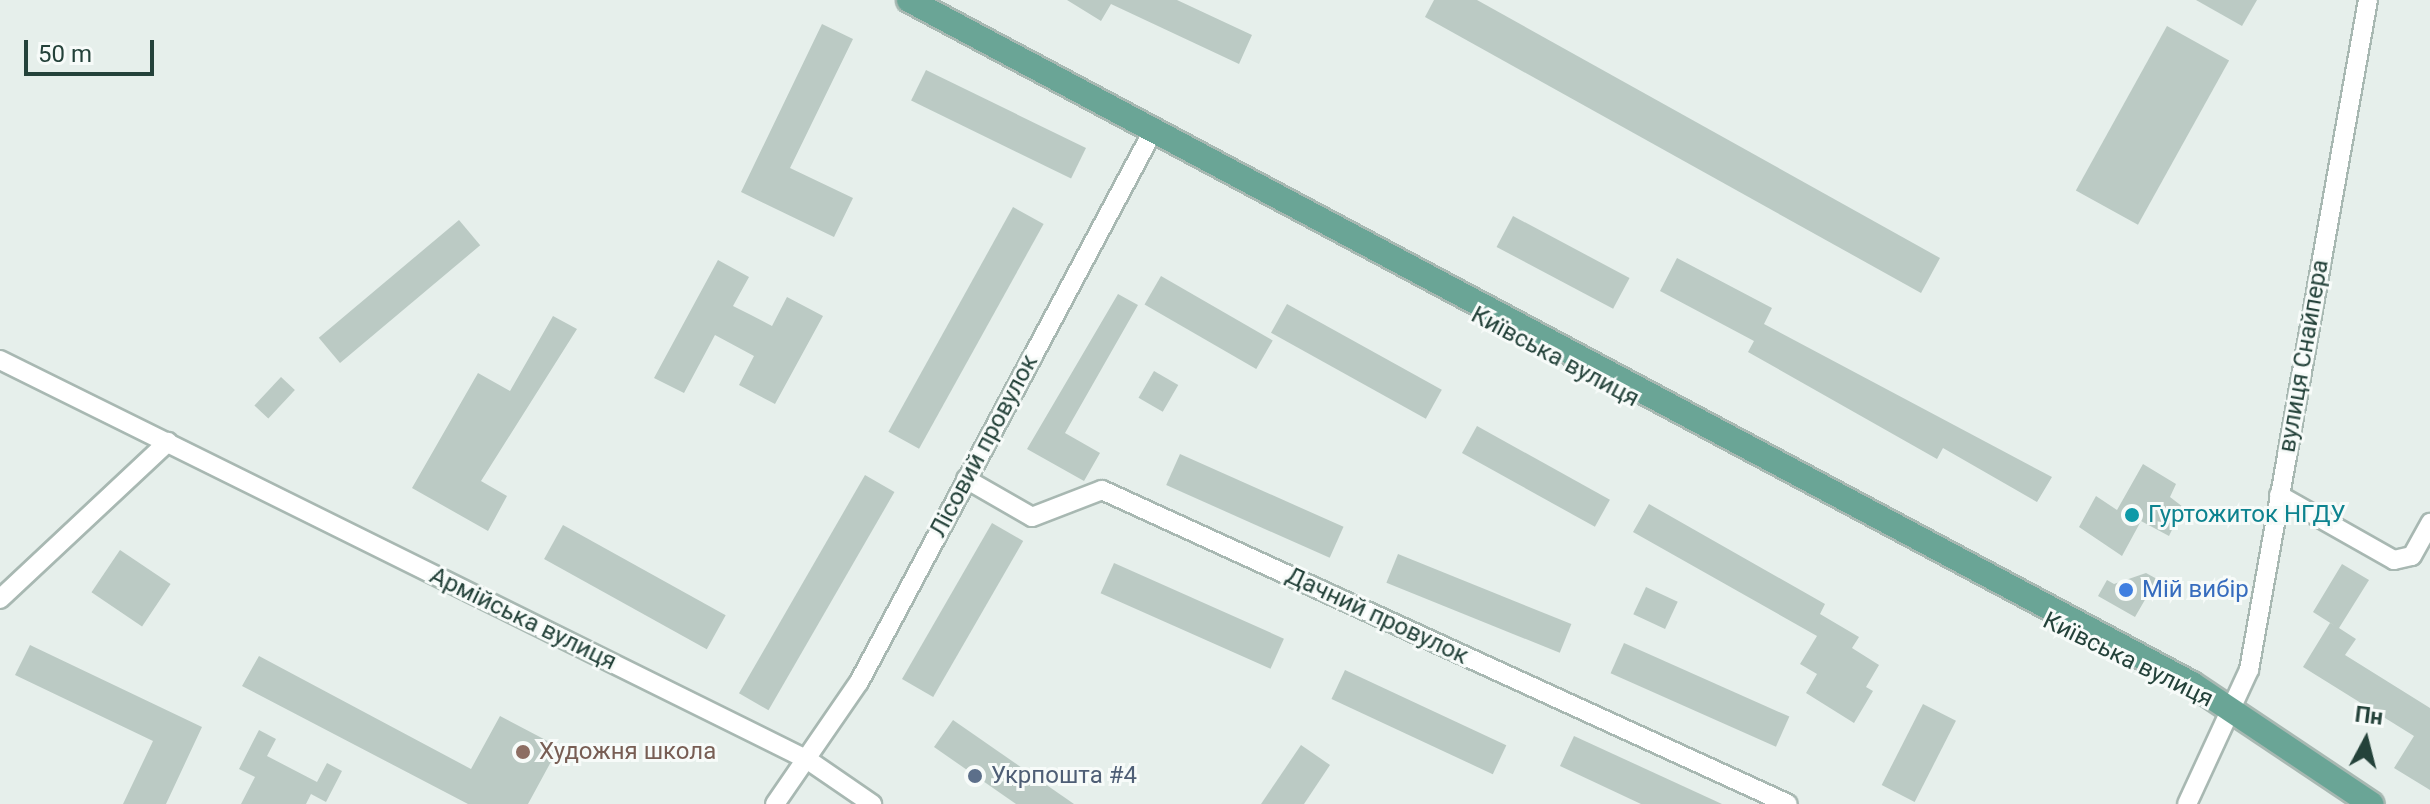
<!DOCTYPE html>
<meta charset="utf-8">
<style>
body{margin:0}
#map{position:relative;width:2430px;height:804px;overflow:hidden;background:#e6efeb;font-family:Roboto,sans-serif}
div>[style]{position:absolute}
.building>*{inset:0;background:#bbcac4;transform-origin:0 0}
.roads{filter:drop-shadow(2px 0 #a8b8b2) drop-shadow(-2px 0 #a8b8b2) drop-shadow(0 2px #a8b8b2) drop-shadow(0 -2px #a8b8b2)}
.minor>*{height:18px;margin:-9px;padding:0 9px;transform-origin:9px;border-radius:9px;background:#fff}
.major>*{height:24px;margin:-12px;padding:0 12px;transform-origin:12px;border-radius:12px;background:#6aa596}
.dots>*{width:22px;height:22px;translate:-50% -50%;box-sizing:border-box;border:4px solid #f7fbf9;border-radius:50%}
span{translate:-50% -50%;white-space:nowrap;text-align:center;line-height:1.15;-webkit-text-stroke:6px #f7fbf9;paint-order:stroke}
.street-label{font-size:24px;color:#24423a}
.culture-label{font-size:24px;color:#0d838f}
.left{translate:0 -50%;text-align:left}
.shop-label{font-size:24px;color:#366cbe}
.education-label{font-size:24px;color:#785e54}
.service-label{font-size:24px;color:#4e5e75}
.north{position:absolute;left:2326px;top:700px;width:80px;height:80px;-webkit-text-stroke:6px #f7fbf9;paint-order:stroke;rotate:7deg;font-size:22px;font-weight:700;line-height:32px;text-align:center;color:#24423a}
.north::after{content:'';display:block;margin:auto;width:28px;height:36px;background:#24423a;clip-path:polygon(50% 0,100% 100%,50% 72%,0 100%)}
.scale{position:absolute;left:24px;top:40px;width:130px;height:36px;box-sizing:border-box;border:4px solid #24423a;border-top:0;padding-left:10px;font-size:24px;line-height:28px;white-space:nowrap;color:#24423a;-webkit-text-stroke:6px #f7fbf9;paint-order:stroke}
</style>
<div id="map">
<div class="building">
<div style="clip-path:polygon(1067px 0,1177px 0,1252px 35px,1239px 64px,1111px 4px,1101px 21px)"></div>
<div style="clip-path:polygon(1434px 0,1477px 0,1940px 258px,1921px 293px,1425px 17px)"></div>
<div style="clip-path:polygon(2196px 0,2257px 0,2242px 26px)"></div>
<div style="clip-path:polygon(822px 24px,853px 39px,790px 168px,853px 198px,834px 237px,741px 192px)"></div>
<div style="left:2167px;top:26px;width:71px;height:188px;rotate:29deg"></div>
<div style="left:926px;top:70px;width:178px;height:34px;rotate:26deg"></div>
<div style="left:1013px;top:207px;width:35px;height:257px;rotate:29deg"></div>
<div style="left:1513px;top:216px;width:132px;height:35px;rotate:28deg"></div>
<div style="left:459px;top:220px;width:33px;height:183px;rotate:50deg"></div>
<div style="clip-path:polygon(1677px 258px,1772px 308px,1764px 324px,2052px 477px,2037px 502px,1943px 448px,1937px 459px,1748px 352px,1754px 341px,1660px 291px)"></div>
<div style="clip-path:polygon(718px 260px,749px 277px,733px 306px,751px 315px,772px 326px,787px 297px,823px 316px,775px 404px,739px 385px,754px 356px,715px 335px,684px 393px,654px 378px)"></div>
<div style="left:1161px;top:276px;width:129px;height:33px;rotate:30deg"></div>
<div style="clip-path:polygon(1118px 294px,1138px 305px,1065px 433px,1100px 453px,1084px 481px,1027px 449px)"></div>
<div style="left:1287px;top:304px;width:177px;height:33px;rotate:29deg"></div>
<div style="clip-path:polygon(553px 316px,577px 329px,481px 481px,507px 496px,488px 531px,412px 488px,478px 373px,510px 391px)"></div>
<div style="left:1154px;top:371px;width:28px;height:31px;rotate:30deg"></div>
<div style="left:281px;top:377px;width:19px;height:39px;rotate:43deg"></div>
<div style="left:1477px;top:426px;width:152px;height:31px;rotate:29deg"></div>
<div style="left:1180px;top:454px;width:179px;height:34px;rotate:24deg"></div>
<div style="clip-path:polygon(2143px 464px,2176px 484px,2170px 497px,2183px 507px,2169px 536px,2141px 521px,2122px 556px,2079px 527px,2096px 496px,2117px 510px)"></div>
<div style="left:865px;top:475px;width:34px;height:252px;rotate:30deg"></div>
<div style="clip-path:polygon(1649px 504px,1825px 604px,1820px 614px,1859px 637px,1852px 648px,1879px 665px,1866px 687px,1873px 691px,1854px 723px,1806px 693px,1817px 674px,1800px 664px,1817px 636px,1633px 532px)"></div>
<div style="left:992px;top:523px;width:36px;height:180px;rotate:30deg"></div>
<div style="left:563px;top:525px;width:186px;height:39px;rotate:29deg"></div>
<div style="left:120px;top:550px;width:61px;height:51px;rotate:34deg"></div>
<div style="left:1398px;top:554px;width:187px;height:31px;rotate:22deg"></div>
<div style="left:1114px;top:563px;width:186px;height:33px;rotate:24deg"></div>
<div style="clip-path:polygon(2342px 564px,2369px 580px,2339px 628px,2356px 639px,2345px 655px,2430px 708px,2430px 790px,2394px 768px,2414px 736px,2303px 667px,2330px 623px,2335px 626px,2313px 612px)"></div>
<div style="clip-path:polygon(2146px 573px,2157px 579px,2135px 617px,2098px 596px,2107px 580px,2114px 584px)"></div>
<div style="left:1646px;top:587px;width:35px;height:30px;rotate:25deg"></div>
<div style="left:1624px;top:643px;width:181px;height:33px;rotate:24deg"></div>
<div style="clip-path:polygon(30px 645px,202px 727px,166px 804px,123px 804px,153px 741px,15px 675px)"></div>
<div style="clip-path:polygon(259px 656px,471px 769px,500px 716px,559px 747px,528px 804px,468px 804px,242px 686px)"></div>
<div style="left:1345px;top:670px;width:178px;height:32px;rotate:25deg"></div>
<div style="left:1923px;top:704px;width:37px;height:91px;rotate:27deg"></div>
<div style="clip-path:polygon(953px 720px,1074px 804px,1016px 804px,934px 747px)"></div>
<div style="clip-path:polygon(259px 730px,276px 739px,267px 756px,317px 782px,327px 763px,342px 771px,326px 802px,311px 794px,306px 804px,241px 804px,255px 777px,239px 769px)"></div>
<div style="clip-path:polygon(1574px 736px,1722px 804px,1641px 804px,1560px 766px)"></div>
<div style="clip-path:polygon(1301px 745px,1330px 765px,1304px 804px,1261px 804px)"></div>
</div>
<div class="roads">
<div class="minor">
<div style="left:0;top:360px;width:902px;rotate:26.34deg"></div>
<div style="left:808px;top:760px;width:78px;rotate:34.5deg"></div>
<div style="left:966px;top:479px;width:76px;rotate:29.9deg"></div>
<div style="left:1032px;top:517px;width:75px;rotate:-21.1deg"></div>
<div style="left:1102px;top:490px;width:754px;rotate:24.59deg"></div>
<div style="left:2279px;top:495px;width:132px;rotate:29.5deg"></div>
<div style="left:2394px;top:560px;width:18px;rotate:-13deg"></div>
<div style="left:2412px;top:556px;width:38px;rotate:-61deg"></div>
<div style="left:0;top:599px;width:230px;rotate:-43.1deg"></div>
<div style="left:775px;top:804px;width:148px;rotate:-55.5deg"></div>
<div style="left:859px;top:682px;width:627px;rotate:-61.92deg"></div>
<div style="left:2187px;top:804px;width:148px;rotate:-65.2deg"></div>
<div style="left:2249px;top:670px;width:680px;rotate:-79.93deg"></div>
</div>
<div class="major">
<div style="left:909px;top:0;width:1454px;rotate:28.06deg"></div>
<div style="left:2192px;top:684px;width:216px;rotate:33.8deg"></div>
</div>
</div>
<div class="dots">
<div style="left:2132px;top:515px;background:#0f9aa8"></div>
<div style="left:2126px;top:590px;background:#3f7fe0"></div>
<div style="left:523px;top:752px;background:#8d6e63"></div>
<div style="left:975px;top:776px;background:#5c6f8a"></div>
</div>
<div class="street-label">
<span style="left:2304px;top:356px;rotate:-80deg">вулиця Снайпера</span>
<span style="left:1555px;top:357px;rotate:28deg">Київська вулиця</span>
<span style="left:984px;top:446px;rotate:-62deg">Лісовий провулок</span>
<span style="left:1377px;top:616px;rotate:25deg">Дачний провулок</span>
<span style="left:523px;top:619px;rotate:26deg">Армійська вулиця</span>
<span style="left:2128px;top:660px;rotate:26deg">Київська вулиця</span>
</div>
<div class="culture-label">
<span class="left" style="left:2148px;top:515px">Гуртожиток НГДУ</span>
</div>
<div class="shop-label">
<span class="left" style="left:2142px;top:590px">Мій вибір</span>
</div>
<div class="education-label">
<span class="left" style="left:539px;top:752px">Художня школа</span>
</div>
<div class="service-label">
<span class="left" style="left:991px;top:776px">Укрпошта #4</span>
</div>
<div class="north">Пн</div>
<div class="scale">50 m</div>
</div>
